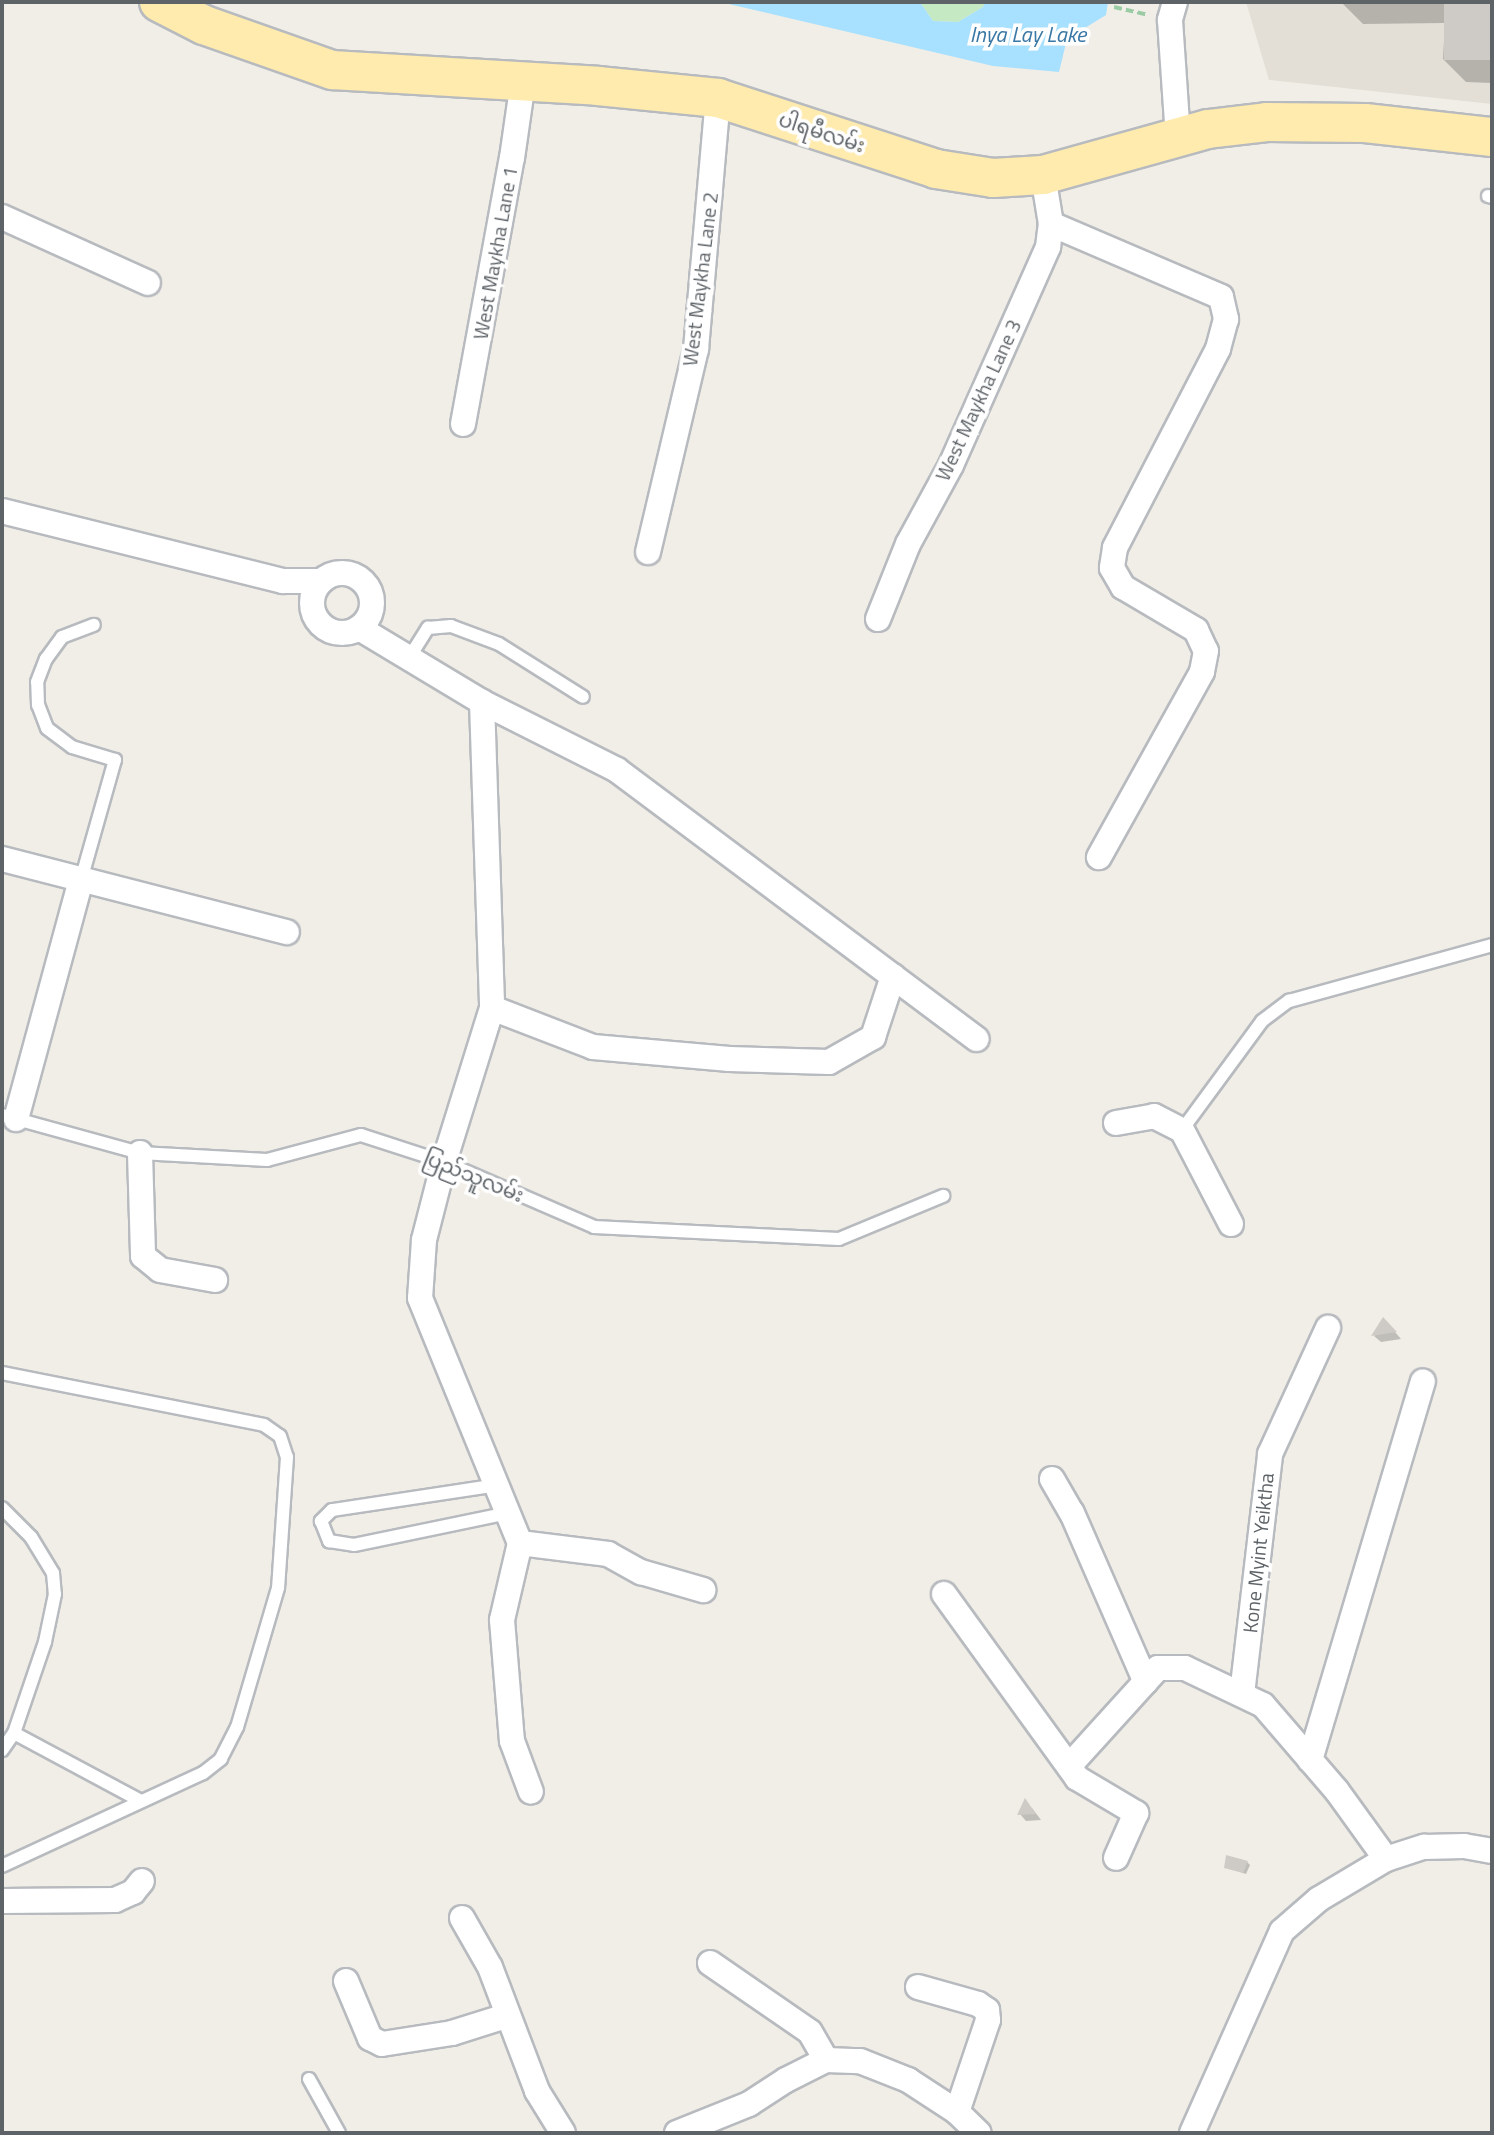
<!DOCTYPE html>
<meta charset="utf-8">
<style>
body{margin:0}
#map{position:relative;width:1494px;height:2135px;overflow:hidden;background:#f1eee7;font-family:"Titillium Web","Noto Sans Myanmar",sans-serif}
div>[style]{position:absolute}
.education>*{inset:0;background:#e3dfd7}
.green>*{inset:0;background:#c5e9c2}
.water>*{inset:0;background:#a8e0ff}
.shadow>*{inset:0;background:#0003}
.building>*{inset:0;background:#cecbc6;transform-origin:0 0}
.path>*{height:4px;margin-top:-2px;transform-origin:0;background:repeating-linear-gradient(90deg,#9bcba5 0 8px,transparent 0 12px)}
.roads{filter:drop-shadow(2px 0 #b7babe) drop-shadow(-2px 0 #b7babe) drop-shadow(0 2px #b7babe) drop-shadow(0 -2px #b7babe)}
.lane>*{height:12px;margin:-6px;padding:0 6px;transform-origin:6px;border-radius:6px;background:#fff}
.street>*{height:24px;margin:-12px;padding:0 12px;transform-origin:12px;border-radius:12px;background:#fff}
.street>.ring{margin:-12px;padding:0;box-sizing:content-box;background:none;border:24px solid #fff;border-radius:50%}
.primary>*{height:38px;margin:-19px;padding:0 19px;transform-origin:19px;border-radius:19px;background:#ffebad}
span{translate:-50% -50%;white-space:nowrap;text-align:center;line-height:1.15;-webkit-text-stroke:7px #fff;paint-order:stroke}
.street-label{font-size:20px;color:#5e6368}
.water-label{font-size:22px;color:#3977a5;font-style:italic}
.frame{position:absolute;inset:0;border:4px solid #5e6368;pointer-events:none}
</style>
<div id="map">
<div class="education">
<div style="clip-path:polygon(1246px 2px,1492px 2px,1492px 104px,1269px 80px)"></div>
</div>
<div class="green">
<div style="clip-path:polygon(920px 2px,985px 2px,983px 7px,958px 22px,933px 21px)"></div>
</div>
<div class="water">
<div style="clip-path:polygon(720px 2px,920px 2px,933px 21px,958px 22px,983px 7px,985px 2px,1108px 2px,1106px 15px,1067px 39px,1059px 72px,993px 66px)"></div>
</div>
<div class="shadow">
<div style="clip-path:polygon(1341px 2px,1492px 4px,1492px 83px,1466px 82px,1443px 59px,1445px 23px,1363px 24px)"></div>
<div style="clip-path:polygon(1384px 1320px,1390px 1326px,1401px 1339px,1381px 1342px,1374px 1336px)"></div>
<div style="clip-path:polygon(1032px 1808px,1041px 1820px,1026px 1821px,1020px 1814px)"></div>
<div style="clip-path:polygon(1247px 1862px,1250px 1865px,1246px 1874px,1226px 1867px)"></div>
</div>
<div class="building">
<div style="left:1444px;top:2px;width:48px;height:58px"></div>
<div style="clip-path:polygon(1383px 1317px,1397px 1332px,1371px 1336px)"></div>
<div style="clip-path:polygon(1025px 1798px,1036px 1814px,1017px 1815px)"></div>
<div style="clip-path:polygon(1226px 1855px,1248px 1861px,1243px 1873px,1224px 1868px)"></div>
</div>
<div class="path">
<div style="left:1114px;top:7px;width:35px;rotate:13deg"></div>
</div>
<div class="roads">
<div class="lane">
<div style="left:1488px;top:196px;width:4px;rotate:14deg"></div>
<div style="left:409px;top:658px;width:36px;rotate:-58deg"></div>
<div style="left:428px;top:628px;width:23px;rotate:-5deg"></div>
<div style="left:451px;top:626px;width:51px;rotate:20.6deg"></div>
<div style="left:499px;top:644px;width:99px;rotate:32.2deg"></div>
<div style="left:81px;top:880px;width:125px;rotate:-74.2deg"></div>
<div style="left:115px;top:760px;width:45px;rotate:-163.2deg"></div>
<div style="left:72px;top:747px;width:31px;rotate:-143deg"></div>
<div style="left:47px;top:728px;width:25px;rotate:-111deg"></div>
<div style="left:38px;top:705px;width:23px;rotate:-92deg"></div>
<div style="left:37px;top:682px;width:25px;rotate:-69deg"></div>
<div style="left:46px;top:659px;width:27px;rotate:-54deg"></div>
<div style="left:62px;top:637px;width:34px;rotate:-21deg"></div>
<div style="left:2px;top:1115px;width:143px;rotate:15.4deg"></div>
<div style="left:140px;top:1153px;width:127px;rotate:3.2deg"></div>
<div style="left:267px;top:1160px;width:97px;rotate:-14.9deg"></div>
<div style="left:361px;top:1135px;width:87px;rotate:18deg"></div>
<div style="left:444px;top:1162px;width:163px;rotate:23.4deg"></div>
<div style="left:594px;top:1227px;width:245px;rotate:2.8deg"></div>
<div style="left:839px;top:1239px;width:113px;rotate:-22.5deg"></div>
<div style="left:1182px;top:1130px;width:135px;rotate:-53.7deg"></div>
<div style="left:1262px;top:1021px;width:34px;rotate:-37deg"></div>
<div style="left:1289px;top:1001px;width:211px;rotate:-15.4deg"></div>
<div style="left:2px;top:1373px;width:267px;rotate:11.2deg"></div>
<div style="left:264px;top:1425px;width:19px;rotate:35deg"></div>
<div style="left:280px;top:1436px;width:22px;rotate:72deg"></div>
<div style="left:287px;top:1457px;width:131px;rotate:93.9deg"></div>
<div style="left:278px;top:1588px;width:145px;rotate:106.4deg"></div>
<div style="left:237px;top:1727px;width:36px;rotate:117deg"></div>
<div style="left:221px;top:1759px;width:23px;rotate:142deg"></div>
<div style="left:203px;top:1773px;width:221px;rotate:155.2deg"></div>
<div style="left:498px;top:1485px;width:168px;rotate:171.4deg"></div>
<div style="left:332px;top:1510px;width:16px;rotate:135deg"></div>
<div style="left:321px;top:1521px;width:22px;rotate:68deg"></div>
<div style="left:329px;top:1541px;width:25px;rotate:9deg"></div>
<div style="left:354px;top:1545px;width:157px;rotate:-11.7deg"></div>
<div style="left:2px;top:1508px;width:41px;rotate:45deg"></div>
<div style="left:31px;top:1537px;width:42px;rotate:58.6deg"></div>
<div style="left:53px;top:1573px;width:21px;rotate:85deg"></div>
<div style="left:55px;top:1594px;width:49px;rotate:101.8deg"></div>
<div style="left:45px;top:1642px;width:96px;rotate:108.8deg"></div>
<div style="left:14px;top:1733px;width:21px;rotate:125deg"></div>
<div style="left:14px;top:1733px;width:144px;rotate:28.2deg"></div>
<div style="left:309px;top:2079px;width:62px;rotate:60.9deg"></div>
</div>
<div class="street">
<div style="left:1175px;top:2px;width:19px;rotate:106deg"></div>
<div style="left:1170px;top:20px;width:117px;rotate:86.1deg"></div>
<div style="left:2px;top:217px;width:160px;rotate:24.3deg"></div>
<div style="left:1051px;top:224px;width:185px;rotate:23.2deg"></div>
<div style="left:1221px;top:297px;width:23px;rotate:77deg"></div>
<div style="left:1226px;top:319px;width:31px;rotate:105deg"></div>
<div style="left:1218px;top:349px;width:224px;rotate:117.4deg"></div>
<div style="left:1115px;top:548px;width:20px;rotate:99deg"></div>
<div style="left:1112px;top:568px;width:22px;rotate:60deg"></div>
<div style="left:1123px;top:587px;width:85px;rotate:30.5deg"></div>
<div style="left:1196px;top:630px;width:23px;rotate:65deg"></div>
<div style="left:1206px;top:651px;width:21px;rotate:101deg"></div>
<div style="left:1202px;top:672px;width:212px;rotate:119.1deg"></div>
<div style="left:463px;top:424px;width:270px;rotate:-79.6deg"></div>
<div style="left:512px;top:158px;width:77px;rotate:-81.8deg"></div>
<div style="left:2px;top:511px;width:290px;rotate:14deg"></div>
<div style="left:283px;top:581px;width:38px"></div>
<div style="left:648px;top:552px;width:209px;rotate:-76.7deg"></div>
<div style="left:696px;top:349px;width:252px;rotate:-85deg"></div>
<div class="ring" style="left:312px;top:573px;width:36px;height:36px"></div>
<div style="left:878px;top:619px;width:81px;rotate:-68.2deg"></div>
<div style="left:908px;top:544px;width:90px;rotate:-61.4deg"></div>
<div style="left:951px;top:465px;width:239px;rotate:-66deg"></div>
<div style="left:1048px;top:247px;width:23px;rotate:-83deg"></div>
<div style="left:1051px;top:224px;width:50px;rotate:-99.3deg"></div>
<div style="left:359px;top:628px;width:144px;rotate:31deg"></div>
<div style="left:482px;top:702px;width:151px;rotate:26.7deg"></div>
<div style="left:617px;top:770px;width:449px;rotate:36.8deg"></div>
<div style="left:482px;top:702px;width:306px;rotate:88.1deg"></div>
<div style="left:492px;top:1008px;width:161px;rotate:107.3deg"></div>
<div style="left:444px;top:1162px;width:81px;rotate:104.4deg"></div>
<div style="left:424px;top:1240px;width:58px;rotate:93.9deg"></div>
<div style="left:420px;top:1298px;width:265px;rotate:67.8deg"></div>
<div style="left:520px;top:1543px;width:79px;rotate:103.2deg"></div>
<div style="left:502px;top:1620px;width:121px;rotate:85.3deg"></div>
<div style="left:512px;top:1741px;width:54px;rotate:69.6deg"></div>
<div style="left:2px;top:859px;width:294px;rotate:14.4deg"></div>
<div style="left:492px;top:1008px;width:108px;rotate:21.1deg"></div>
<div style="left:593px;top:1047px;width:137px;rotate:5deg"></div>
<div style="left:729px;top:1059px;width:100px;rotate:1.7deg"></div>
<div style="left:829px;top:1062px;width:51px;rotate:-29.6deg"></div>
<div style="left:873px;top:1037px;width:64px;rotate:-71.8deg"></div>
<div style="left:16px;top:1119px;width:248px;rotate:-74.8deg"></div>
<div style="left:1116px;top:1123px;width:39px;rotate:-10deg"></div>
<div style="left:1154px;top:1116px;width:31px;rotate:27deg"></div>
<div style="left:1182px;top:1130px;width:106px;rotate:62.5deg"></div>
<div style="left:140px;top:1153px;width:103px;rotate:88.3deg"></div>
<div style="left:143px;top:1256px;width:22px;rotate:39deg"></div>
<div style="left:160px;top:1270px;width:56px;rotate:10.3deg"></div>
<div style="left:1052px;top:1479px;width:39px;rotate:60deg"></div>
<div style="left:1072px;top:1513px;width:184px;rotate:66.4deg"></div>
<div style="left:520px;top:1543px;width:89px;rotate:7.1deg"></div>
<div style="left:608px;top:1554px;width:38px;rotate:29deg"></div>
<div style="left:641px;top:1572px;width:65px;rotate:16.2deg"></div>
<div style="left:944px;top:1594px;width:227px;rotate:54.1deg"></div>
<div style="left:1077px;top:1778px;width:69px;rotate:30.7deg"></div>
<div style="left:1136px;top:1813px;width:49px;rotate:114deg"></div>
<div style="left:1242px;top:1694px;width:242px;rotate:-83.3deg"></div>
<div style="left:1270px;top:1454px;width:139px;rotate:-65.3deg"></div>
<div style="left:1310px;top:1760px;width:395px;rotate:-73.4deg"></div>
<div style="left:1070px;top:1765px;width:131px;rotate:-47.8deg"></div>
<div style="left:1158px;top:1668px;width:27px"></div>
<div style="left:1185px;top:1668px;width:86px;rotate:25.4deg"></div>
<div style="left:1263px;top:1705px;width:113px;rotate:49.3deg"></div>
<div style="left:1337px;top:1791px;width:84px;rotate:54.2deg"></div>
<div style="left:2px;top:1901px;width:113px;rotate:-0.5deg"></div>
<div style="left:115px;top:1900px;width:20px;rotate:-24deg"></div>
<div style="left:133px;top:1892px;width:14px;rotate:-51deg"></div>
<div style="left:462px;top:1918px;width:56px;rotate:60.3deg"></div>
<div style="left:490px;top:1967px;width:133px;rotate:69.2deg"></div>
<div style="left:537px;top:2091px;width:49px;rotate:58.2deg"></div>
<div style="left:710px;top:1963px;width:121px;rotate:34.6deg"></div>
<div style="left:810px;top:2032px;width:32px;rotate:60deg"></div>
<div style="left:346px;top:1981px;width:62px;rotate:67.2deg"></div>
<div style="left:370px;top:2038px;width:13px;rotate:27deg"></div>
<div style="left:382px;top:2044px;width:71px;rotate:-8.9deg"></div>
<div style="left:452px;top:2033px;width:57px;rotate:-17.5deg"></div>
<div style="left:918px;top:1987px;width:62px;rotate:15.8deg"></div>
<div style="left:978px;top:2004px;width:11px;rotate:34deg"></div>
<div style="left:987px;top:2010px;width:10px;rotate:84deg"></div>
<div style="left:988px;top:2020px;width:97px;rotate:108.6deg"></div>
<div style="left:677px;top:2133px;width:78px;rotate:-21.9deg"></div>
<div style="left:749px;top:2104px;width:44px;rotate:-33deg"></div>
<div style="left:786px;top:2080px;width:45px;rotate:-26.6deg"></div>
<div style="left:826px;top:2060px;width:34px;rotate:2deg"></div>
<div style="left:860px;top:2061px;width:52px;rotate:21.6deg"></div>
<div style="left:908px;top:2080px;width:59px;rotate:33.1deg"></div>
<div style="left:957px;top:2112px;width:30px;rotate:44deg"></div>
<div style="left:1192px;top:2133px;width:221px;rotate:-66deg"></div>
<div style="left:1282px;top:1931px;width:49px;rotate:-40.9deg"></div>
<div style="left:1319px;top:1899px;width:78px;rotate:-30.8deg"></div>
<div style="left:1386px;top:1859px;width:40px;rotate:-18deg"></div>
<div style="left:1424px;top:1847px;width:40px;rotate:-1.4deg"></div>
<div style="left:1464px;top:1846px;width:28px;rotate:10deg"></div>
</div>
<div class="primary">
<div style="left:159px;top:2px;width:51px;rotate:27.1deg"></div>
<div style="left:204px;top:25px;width:136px;rotate:19.4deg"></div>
<div style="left:332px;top:70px;width:266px;rotate:3.4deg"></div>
<div style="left:598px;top:86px;width:121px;rotate:5.7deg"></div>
<div style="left:718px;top:98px;width:229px;rotate:18deg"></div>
<div style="left:936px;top:169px;width:58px;rotate:9deg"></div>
<div style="left:993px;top:178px;width:50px;rotate:-3.4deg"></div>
<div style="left:1043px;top:175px;width:171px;rotate:-15.6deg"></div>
<div style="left:1208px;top:129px;width:59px;rotate:-6.8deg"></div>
<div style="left:1267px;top:122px;width:98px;rotate:0.6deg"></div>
<div style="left:1365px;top:123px;width:128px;rotate:6.3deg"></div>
</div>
</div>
<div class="street-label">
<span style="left:822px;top:132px;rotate:18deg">ပါရမီလမ်း</span>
<span style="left:495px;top:253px;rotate:-80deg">West Maykha Lane 1</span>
<span style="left:700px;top:279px;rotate:-83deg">West Maykha Lane 2</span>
<span style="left:978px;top:400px;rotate:-65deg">West Maykha Lane 3</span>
<span style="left:474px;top:1176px;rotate:22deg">ပြည်သူလမ်း</span>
<span style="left:1258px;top:1553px;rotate:-84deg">Kone Myint Yeiktha</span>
</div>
<div class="water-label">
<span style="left:1028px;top:35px">Inya Lay Lake</span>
</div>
<div class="frame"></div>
</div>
